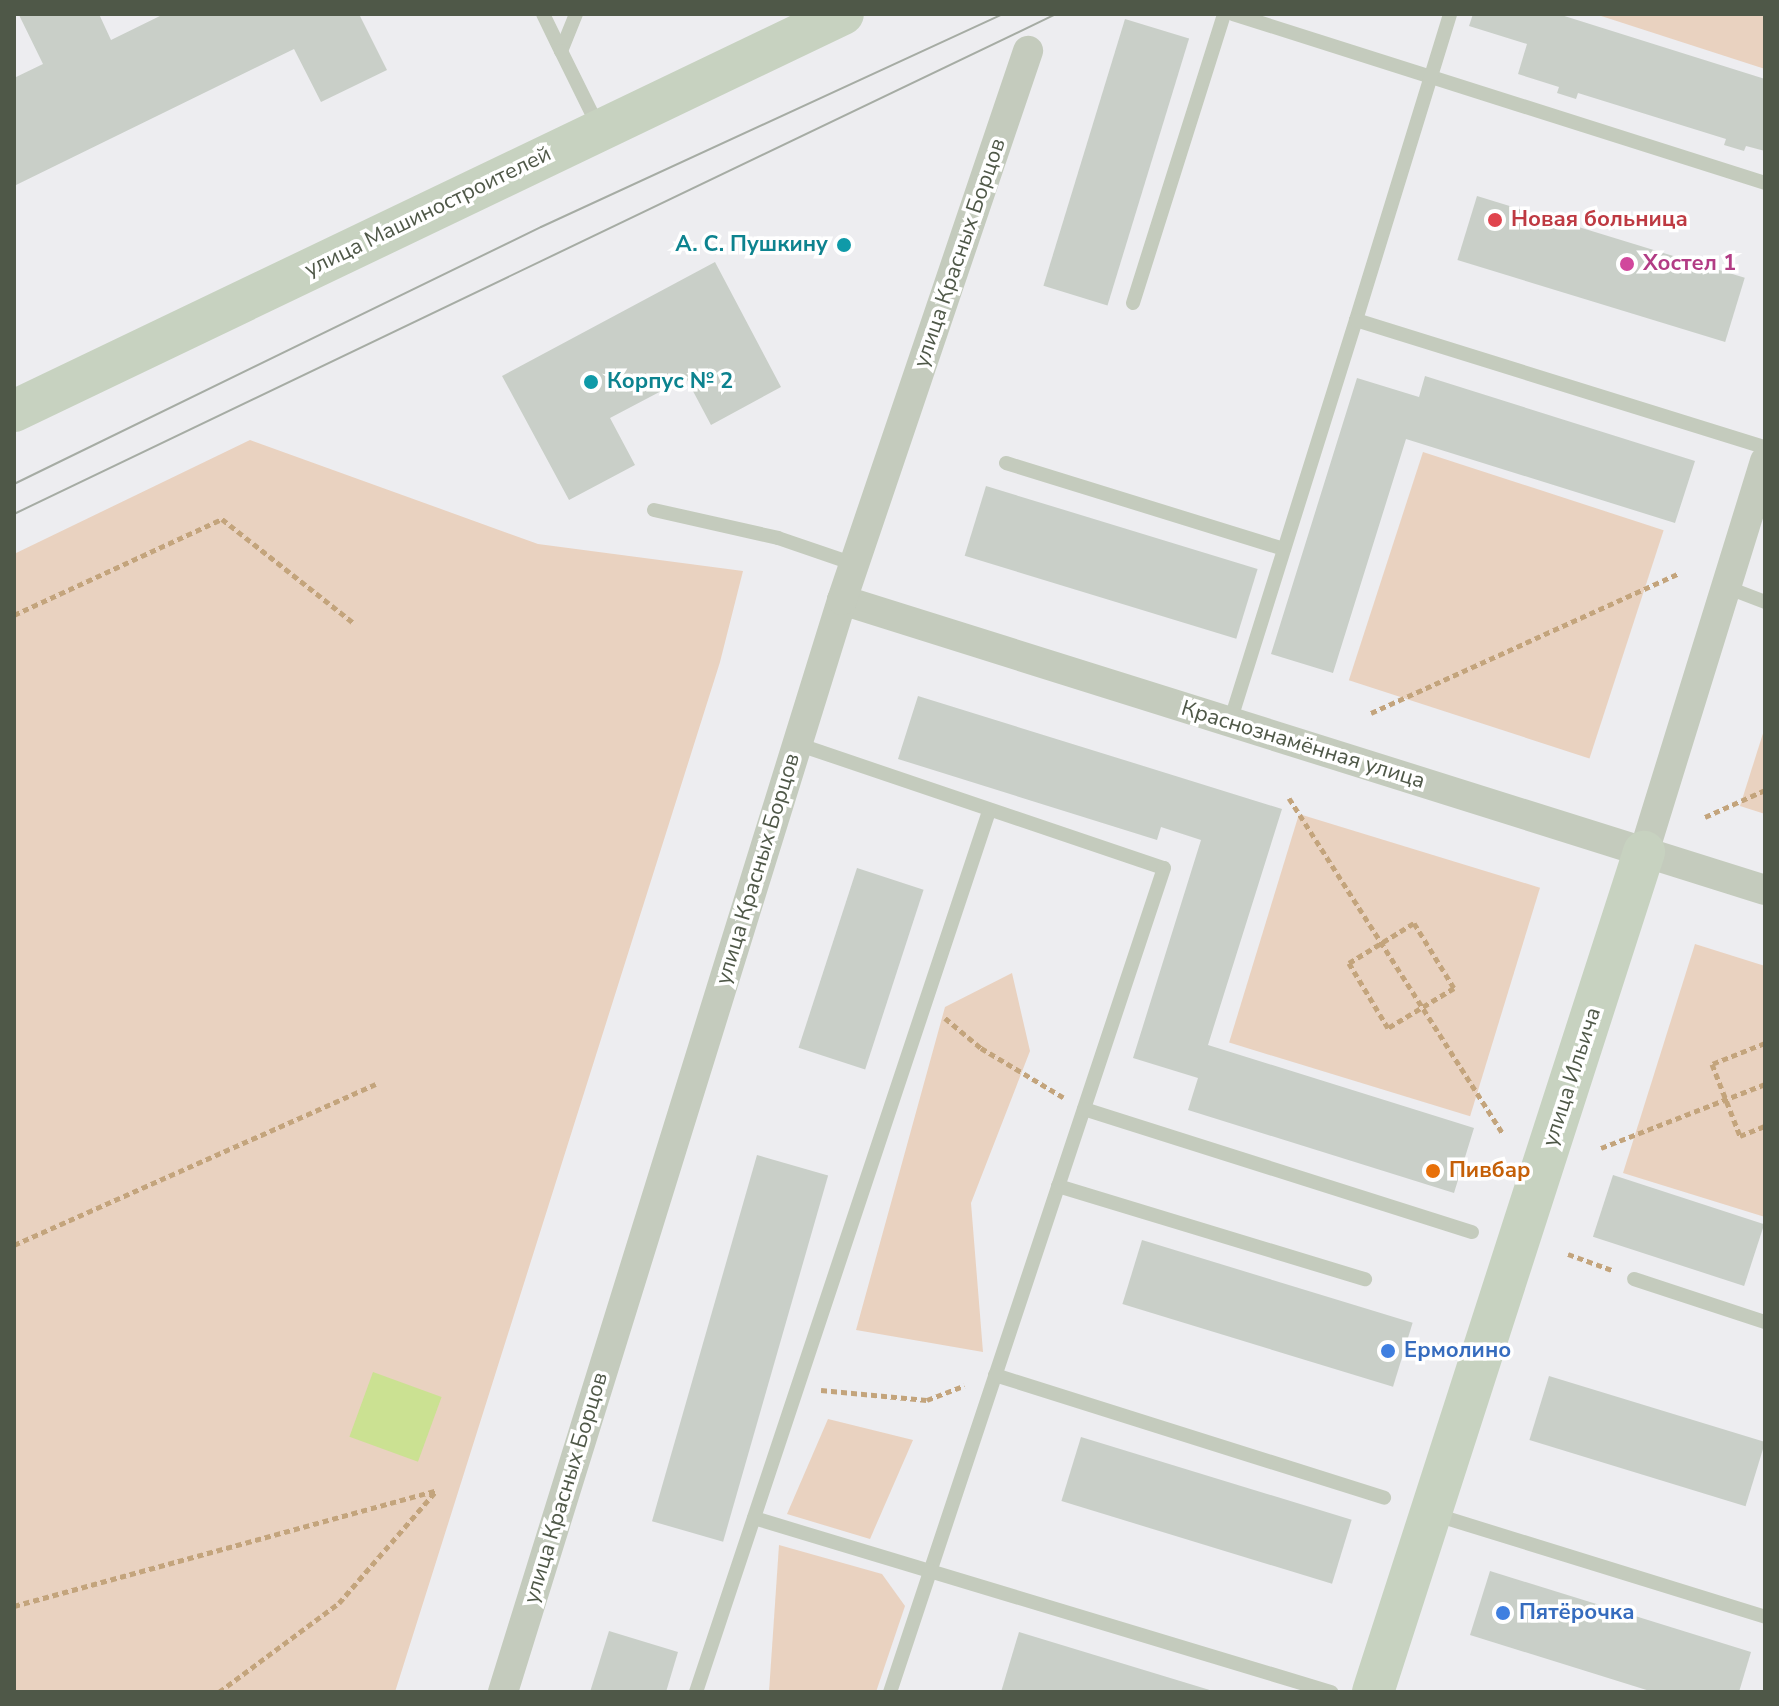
<!DOCTYPE html>
<meta charset="utf-8">
<style>
body{margin:0}
#map{position:relative;width:1779px;height:1706px;overflow:hidden;background:#ededf0;font-family:"Nunito Sans",sans-serif}
div>[style]{position:absolute}
.green>*{inset:0;background:#e9d2c0;transform-origin:0 0}
.water>*{inset:0;background:#cbe192;transform-origin:0 0}
.building>*{inset:0;background:#c9cfc8;transform-origin:0 0}
.path>*{height:5px;margin-top:-2.5px;transform-origin:0;background:repeating-linear-gradient(90deg,#c3a47c 0 6px,transparent 0 10px)}
.lane>*{height:14px;margin:-7px;padding:0 7px;transform-origin:7px;border-radius:7px;background:#c4cbbd}
.street>*{height:30px;margin:-15px;padding:0 15px;transform-origin:15px;border-radius:15px;background:#c4cbbd}
.secondary>*{height:42px;margin:-21px;padding:0 21px;transform-origin:21px;border-radius:21px;background:#c7d2c0}
.tram>*{height:2px;margin:-1px;padding:0 1px;transform-origin:1px;border-radius:1px;background:#a6aca4}
.dots>*{width:22px;height:22px;translate:-50% -50%;box-sizing:border-box;border:4px solid #fff;border-radius:50%}
span{translate:-50% -50%;white-space:nowrap;text-align:center;line-height:1.15;-webkit-text-stroke:7px #fff;paint-order:stroke}
.street-label{font-size:22px;color:#4f5848}
.health-label{font-size:22px;color:#be3a42;font-weight:700}
.left{translate:0 -50%;text-align:left}
.culture-label{font-size:22px;color:#0d838f;font-weight:700}
.right{translate:-100% -50%;text-align:right}
.hotel-label{font-size:22px;color:#b23c85;font-weight:700}
.food-label{font-size:22px;color:#c56008;font-weight:700}
.shop-label{font-size:22px;color:#366cbe;font-weight:700}
.frame{position:absolute;inset:0;border:16px solid #4f5848;pointer-events:none}
</style>
<div id="map">
<div class="green">
<div style="clip-path:polygon(1595px 14px,1765px 14px,1765px 69px)"></div>
<div style="clip-path:polygon(250px 440px,538px 544px,743px 571px,720px 662px,395px 1692px,14px 1692px,14px 554px)"></div>
<div style="left:1423px;top:452px;width:253px;height:240px;rotate:18deg"></div>
<div style="clip-path:polygon(1765px 727px,1765px 814px,1740px 806px)"></div>
<div style="left:1299px;top:814px;width:252px;height:239px;rotate:17deg"></div>
<div style="clip-path:polygon(1695px 944px,1765px 966px,1765px 1217px,1623px 1173px)"></div>
<div style="clip-path:polygon(1012px 973px,1030px 1051px,971px 1203px,983px 1352px,856px 1330px,945px 1007px)"></div>
<div style="clip-path:polygon(828px 1419px,913px 1440px,870px 1539px,787px 1514px)"></div>
<div style="clip-path:polygon(779px 1545px,882px 1574px,905px 1606px,876px 1692px,769px 1692px)"></div>
</div>
<div class="water">
<div style="left:373px;top:1372px;width:73px;height:69px;rotate:20deg"></div>
</div>
<div class="building">
<div style="clip-path:polygon(99px 14px,111px 40px,164px 14px,359px 14px,387px 70px,321px 102px,294px 49px,14px 186px,14px 78px,43px 64px,19px 15px)"></div>
<div style="clip-path:polygon(1473px 14px,1558px 14px,1765px 79px,1765px 151px,1746px 146px,1744px 151px,1724px 145px,1726px 139px,1578px 93px,1576px 99px,1557px 93px,1559px 87px,1518px 74px,1527px 44px,1469px 26px)"></div>
<div style="left:1125px;top:19px;width:67px;height:279px;rotate:17deg"></div>
<div style="left:1477px;top:196px;width:280px;height:67px;rotate:17deg"></div>
<div style="clip-path:polygon(715px 262px,781px 387px,711px 425px,686px 378px,610px 418px,635px 465px,569px 500px,502px 376px)"></div>
<div style="clip-path:polygon(1425px 376px,1695px 461px,1675px 523px,1406px 439px,1333px 673px,1271px 654px,1357px 378px,1419px 397px)"></div>
<div style="left:986px;top:486px;width:284px;height:73px;rotate:17deg"></div>
<div style="clip-path:polygon(918px 696px,1282px 809px,1208px 1045px,1474px 1128px,1454px 1193px,1188px 1110px,1198px 1078px,1133px 1058px,1201px 840px,1161px 827px,1157px 840px,898px 759px)"></div>
<div style="left:857px;top:868px;width:70px;height:189px;rotate:18deg"></div>
<div style="left:757px;top:1155px;width:74px;height:381px;rotate:16deg"></div>
<div style="left:1613px;top:1175px;width:159px;height:65px;rotate:18deg"></div>
<div style="left:1142px;top:1240px;width:283px;height:67px;rotate:17deg"></div>
<div style="left:1549px;top:1376px;width:226px;height:67px;rotate:17deg"></div>
<div style="left:1081px;top:1437px;width:283px;height:67px;rotate:17deg"></div>
<div style="clip-path:polygon(1490px 1571px,1751px 1652px,1739px 1692px,1653px 1692px,1470px 1635px)"></div>
<div style="clip-path:polygon(609px 1631px,678px 1652px,666px 1692px,590px 1692px)"></div>
<div style="clip-path:polygon(1019px 1632px,1213px 1691px,1213px 1692px,1001px 1692px)"></div>
</div>
<div class="path">
<div style="left:14px;top:615px;width:229px;rotate:-24.8deg"></div>
<div style="left:222px;top:519px;width:169px;rotate:38.3deg"></div>
<div style="left:1371px;top:713px;width:337px;rotate:-24.4deg"></div>
<div style="left:1289px;top:798px;width:398px;rotate:57.5deg"></div>
<div style="left:1705px;top:817px;width:66px;rotate:-24.2deg"></div>
<div style="left:1414px;top:923px;width:76px;rotate:58.4deg"></div>
<div style="left:1454px;top:988px;width:77px;rotate:148.8deg"></div>
<div style="left:1388px;top:1028px;width:76px;rotate:-121deg"></div>
<div style="left:1349px;top:963px;width:76px;rotate:-31.6deg"></div>
<div style="left:945px;top:1018px;width:47px;rotate:39.8deg"></div>
<div style="left:981px;top:1048px;width:96px;rotate:30.9deg"></div>
<div style="left:1765px;top:1043px;width:57px;rotate:158.4deg"></div>
<div style="left:1712px;top:1064px;width:77px;rotate:68.7deg"></div>
<div style="left:1740px;top:1136px;width:27px;rotate:-22deg"></div>
<div style="left:1601px;top:1148px;width:176px;rotate:-21.3deg"></div>
<div style="left:14px;top:1245px;width:396px;rotate:-24deg"></div>
<div style="left:1568px;top:1254px;width:47px;rotate:20deg"></div>
<div style="left:821px;top:1390px;width:106px;rotate:5.4deg"></div>
<div style="left:927px;top:1400px;width:40px;rotate:-21deg"></div>
<div style="left:14px;top:1606px;width:439px;rotate:-15.3deg"></div>
<div style="left:219px;top:1692px;width:149px;rotate:-36.6deg"></div>
<div style="left:339px;top:1603px;width:148px;rotate:-49.1deg"></div>
</div>
<div class="lane">
<div style="left:543px;top:14px;width:41px;rotate:64.1deg"></div>
<div style="left:576px;top:14px;width:40px;rotate:112deg"></div>
<div style="left:561px;top:51px;width:84px;rotate:63.7deg"></div>
<div style="left:1233px;top:14px;width:558px;rotate:17.62deg"></div>
<div style="left:1133px;top:303px;width:303px;rotate:-72.5deg"></div>
<div style="left:1356px;top:320px;width:320px;rotate:-72.9deg"></div>
<div style="left:1006px;top:463px;width:291px;rotate:17.2deg"></div>
<div style="left:654px;top:510px;width:127px;rotate:12.7deg"></div>
<div style="left:778px;top:538px;width:80px;rotate:18.9deg"></div>
<div style="left:1726px;top:587px;width:42px;rotate:21deg"></div>
<div style="left:1230px;top:722px;width:421px;rotate:-72.6deg"></div>
<div style="left:1356px;top:320px;width:428px;rotate:17.3deg"></div>
<div style="left:797px;top:744px;width:387px;rotate:18.7deg"></div>
<div style="left:1164px;top:868px;width:868px;rotate:108.39deg"></div>
<div style="left:1084px;top:1109px;width:407px;rotate:17.6deg"></div>
<div style="left:1058px;top:1186px;width:321px;rotate:16.9deg"></div>
<div style="left:1634px;top:1279px;width:138px;rotate:18.2deg"></div>
<div style="left:995px;top:1375px;width:408px;rotate:17.5deg"></div>
<div style="left:1433px;top:1514px;width:348px;rotate:17.2deg"></div>
<div style="left:754px;top:1518px;width:603px;rotate:16.78deg"></div>
<div style="left:696px;top:1692px;width:928px;rotate:-71.6deg"></div>
</div>
<div class="street">
<div style="left:842px;top:600px;width:967px;rotate:17.44deg"></div>
<div style="left:1644px;top:852px;width:409px;rotate:-72.8deg"></div>
<div style="left:503px;top:1692px;width:1143px;rotate:-72.75deg"></div>
<div style="left:842px;top:600px;width:580px;rotate:-71.28deg"></div>
</div>
<div class="secondary">
<div style="left:14px;top:411px;width:919px;rotate:-25.59deg"></div>
<div style="left:1373px;top:1692px;width:883px;rotate:-72.12deg"></div>
</div>
<div class="tram">
<div style="left:14px;top:484px;width:586px;rotate:-26deg"></div>
<div style="left:541px;top:227px;width:509px;rotate:-24.75deg"></div>
<div style="left:14px;top:514px;width:1156px;rotate:-25.63deg"></div>
</div>
<div class="dots">
<div style="left:1495px;top:220px;background:#e0444e"></div>
<div style="left:844px;top:245px;background:#0f9aa8"></div>
<div style="left:1627px;top:264px;background:#d1479c"></div>
<div style="left:591px;top:382px;background:#0f9aa8"></div>
<div style="left:1433px;top:1171px;background:#e8710a"></div>
<div style="left:1388px;top:1351px;background:#3f7fe0"></div>
<div style="left:1503px;top:1613px;background:#3f7fe0"></div>
</div>
<div class="street-label">
<span style="left:428px;top:212px;rotate:-26deg">улица Машиностроителей</span>
<span style="left:960px;top:253px;rotate:-71deg">улица Красных Борцов</span>
<span style="left:1303px;top:745px;rotate:17deg">Краснознамённая улица</span>
<span style="left:758px;top:869px;rotate:-73deg">улица Красных Борцов</span>
<span style="left:1572px;top:1077px;rotate:-72deg">улица Ильича</span>
<span style="left:566px;top:1488px;rotate:-73deg">улица Красных Борцов</span>
</div>
<div class="health-label">
<span class="left" style="left:1511px;top:220px">Новая больница</span>
</div>
<div class="culture-label">
<span class="right" style="left:828px;top:245px">А. С. Пушкину</span>
<span class="left" style="left:607px;top:382px">Корпус № 2</span>
</div>
<div class="hotel-label">
<span class="left" style="left:1643px;top:264px">Хостел 1</span>
</div>
<div class="food-label">
<span class="left" style="left:1449px;top:1171px">Пивбар</span>
</div>
<div class="shop-label">
<span class="left" style="left:1404px;top:1351px">Ермолино</span>
<span class="left" style="left:1519px;top:1613px">Пятёрочка</span>
</div>
<div class="frame"></div>
</div>
